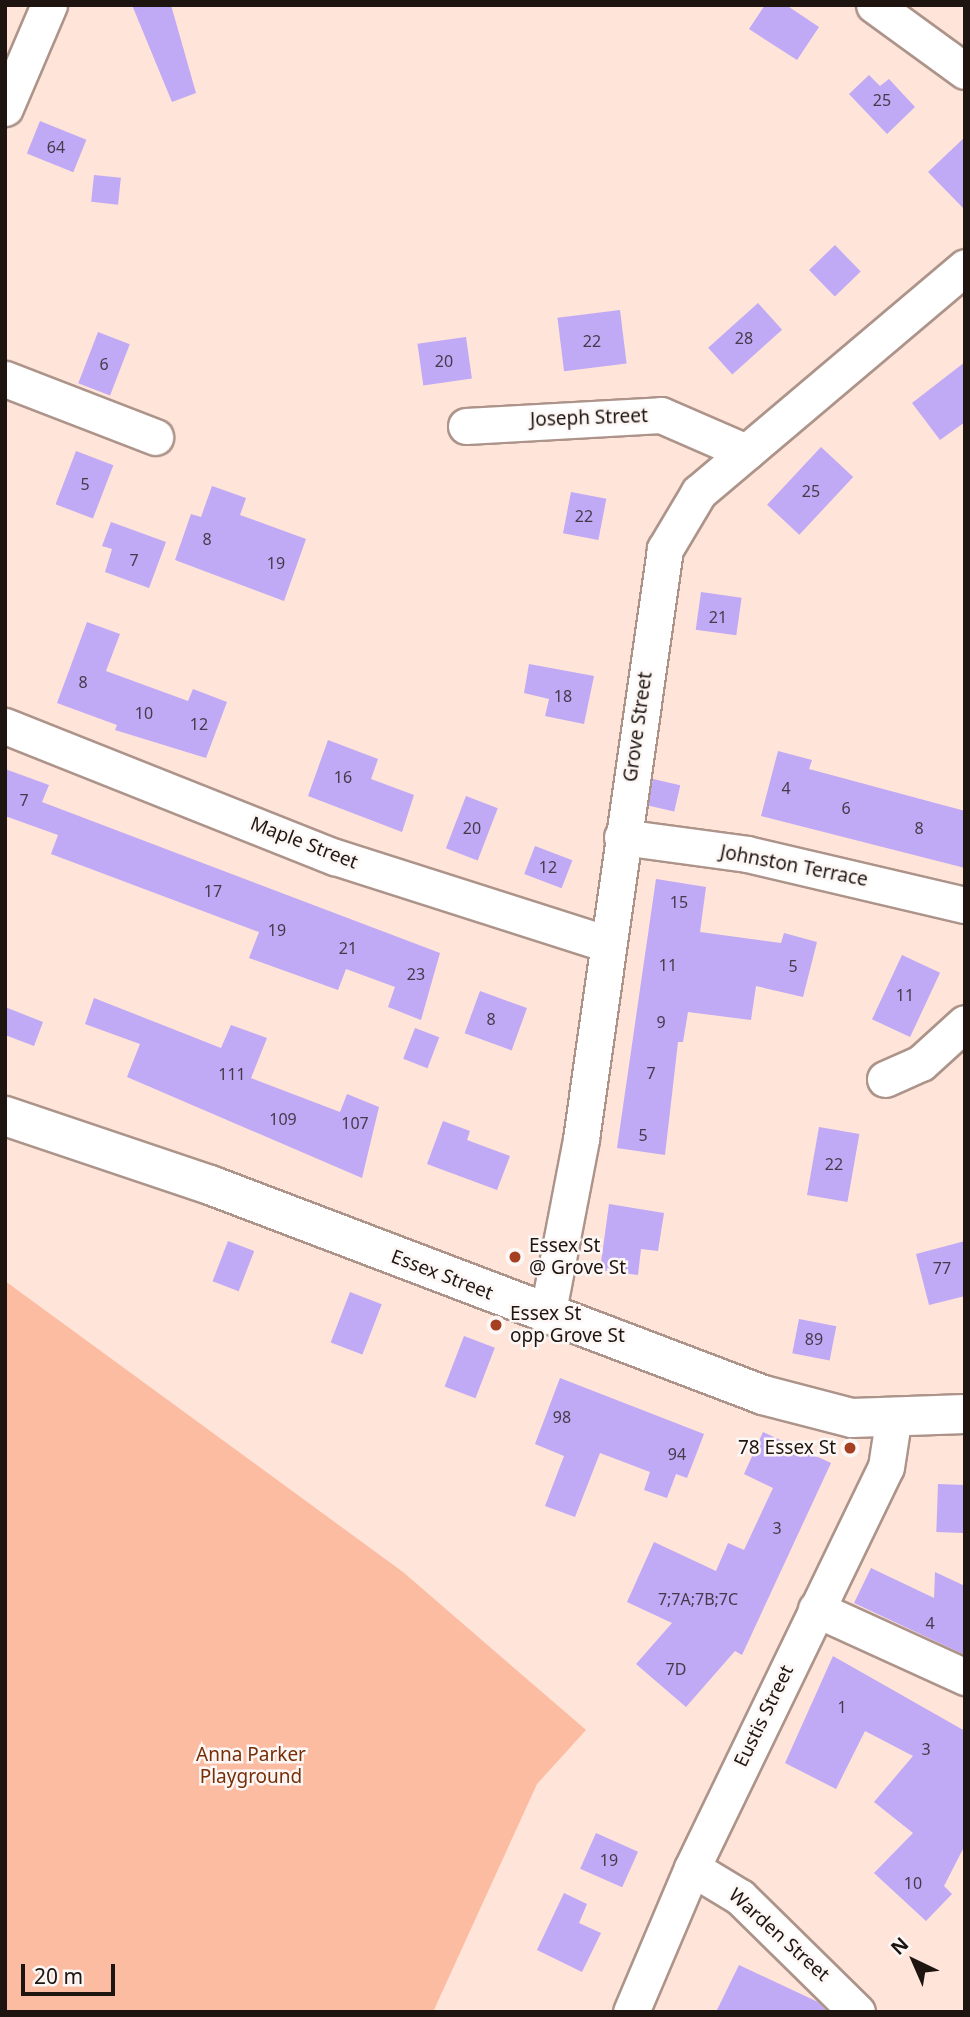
<!DOCTYPE html>
<style>
body{margin:0}
#map{position:relative;width:970px;height:2017px;overflow:hidden;background:#fee4d9;font-family:"Noto Sans",sans-serif}
div>[style]{position:absolute}
.green>*{inset:0;background:#fcbca2}
.building>*{inset:0;background:#c0a9f5;transform-origin:0 0}
.roads{filter:drop-shadow(2px 0 #ad948a) drop-shadow(-2px 0 #ad948a) drop-shadow(0 2px #ad948a) drop-shadow(0 -2px #ad948a)}
.minor>*{height:35px;margin:-17.5px;padding:0 17.5px;transform-origin:17.5px;border-radius:17.5px;background:#fff}
.secondary>*{height:38px;margin:-19px;padding:0 19px;transform-origin:19px;border-radius:19px;background:#fff}
.dots>*{width:19px;height:19px;translate:-50% -50%;box-sizing:border-box;border:4px solid #fcf6f4;border-radius:50%}
span{translate:-50% -50%;white-space:nowrap;text-align:center;line-height:1.15;-webkit-text-stroke:5px #fcf6f4;paint-order:stroke}
.number-label{font-size:16px;color:#463a4a}
.number-label span{-webkit-text-stroke-width:0}
.street-label{font-size:19px;color:#1e1511}
.poi-label{font-size:19px;color:#1e1511}
.left{translate:0 -50%;text-align:left}
.right{translate:-100% -50%;text-align:right}
.park-label{font-size:19px;color:#752e07}
.frame{position:absolute;inset:0;border:7px solid #1e1511;pointer-events:none}
.north{position:absolute;left:879px;top:1926px;width:70px;height:70px;-webkit-text-stroke:5px #fcf6f4;paint-order:stroke;rotate:316deg;font-size:19px;font-weight:700;line-height:28px;text-align:center;color:#1e1511}
.north::after{content:'';display:block;margin:auto;width:24px;height:32px;background:#1e1511;clip-path:polygon(50% 0,100% 100%,50% 72%,0 100%)}
.scale{position:absolute;left:21px;top:1964px;width:94px;height:32px;box-sizing:border-box;border:4px solid #1e1511;border-top:0;padding-left:9px;font-size:21px;line-height:24px;white-space:nowrap;color:#1e1511;-webkit-text-stroke:5px #fcf6f4;paint-order:stroke}
</style>
<div id="map">
<div class="green">
<div style="clip-path:polygon(5px 1281px,403px 1572px,586px 1730px,537px 1784px,433px 2012px,5px 2012px)"></div>
</div>
<div class="building">
<div style="clip-path:polygon(132px 5px,171px 5px,196px 93px,172px 102px)"></div>
<div style="clip-path:polygon(765px 5px,786px 5px,819px 27px,797px 60px,749px 29px)"></div>
<div style="clip-path:polygon(869px 75px,880px 86px,889px 79px,915px 107px,887px 134px,849px 94px)"></div>
<div style="left:40px;top:121px;width:50px;height:35px;rotate:22deg"></div>
<div style="clip-path:polygon(965px 137px,965px 210px,928px 172px)"></div>
<div style="left:94px;top:175px;width:27px;height:27px;rotate:6deg"></div>
<div style="left:835px;top:245px;width:37px;height:36px;rotate:46deg"></div>
<div style="left:758px;top:303px;width:36px;height:67px;rotate:48deg"></div>
<div style="left:620px;top:310px;width:54px;height:63px;rotate:83deg"></div>
<div style="left:98px;top:332px;width:34px;height:55px;rotate:21deg"></div>
<div style="left:466px;top:337px;width:42px;height:49px;rotate:82deg"></div>
<div style="clip-path:polygon(965px 362px,965px 422px,940px 440px,912px 403px)"></div>
<div style="left:821px;top:447px;width:44px;height:79px;rotate:43deg"></div>
<div style="left:76px;top:451px;width:40px;height:57px;rotate:21deg"></div>
<div style="clip-path:polygon(212px 486px,246px 498px,240px 515px,306px 539px,284px 601px,175px 560px,191px 514px,201px 517px)"></div>
<div style="left:571px;top:492px;width:36px;height:42px;rotate:11deg"></div>
<div style="clip-path:polygon(111px 522px,166px 542px,149px 588px,105px 572px,112px 549px,102px 546px)"></div>
<div style="left:701px;top:592px;width:41px;height:38px;rotate:8deg"></div>
<div style="clip-path:polygon(87px 622px,120px 634px,106px 671px,188px 701px,193px 689px,227px 702px,206px 758px,115px 730px,117px 725px,57px 703px)"></div>
<div style="clip-path:polygon(529px 664px,594px 676px,584px 724px,545px 716px,549px 699px,524px 693px)"></div>
<div style="clip-path:polygon(328px 740px,378px 759px,371px 779px,414px 795px,402px 832px,308px 796px)"></div>
<div style="clip-path:polygon(778px 751px,812px 760px,809px 769px,965px 811px,965px 868px,761px 816px)"></div>
<div style="clip-path:polygon(5px 769px,49px 785px,42px 802px,440px 953px,421px 1020px,388px 1007px,395px 987px,346px 969px,338px 990px,249px 958px,259px 932px,51px 854px,58px 835px,5px 816px)"></div>
<div style="left:653px;top:779px;width:28px;height:27px;rotate:13deg"></div>
<div style="left:466px;top:796px;width:34px;height:56px;rotate:21deg"></div>
<div style="left:535px;top:846px;width:40px;height:30px;rotate:21deg"></div>
<div style="clip-path:polygon(656px 879px,706px 887px,700px 932px,781px 943px,784px 933px,817px 942px,803px 997px,756px 986px,751px 1020px,688px 1012px,683px 1042px,678px 1042px,665px 1155px,617px 1148px)"></div>
<div style="left:902px;top:955px;width:42px;height:71px;rotate:25deg"></div>
<div style="left:480px;top:991px;width:50px;height:45px;rotate:20deg"></div>
<div style="clip-path:polygon(94px 998px,221px 1048px,231px 1025px,267px 1038px,251px 1078px,340px 1112px,347px 1094px,379px 1107px,362px 1178px,127px 1077px,140px 1044px,85px 1024px)"></div>
<div style="clip-path:polygon(5px 1007px,43px 1022px,34px 1046px,5px 1035px)"></div>
<div style="left:415px;top:1028px;width:26px;height:33px;rotate:21deg"></div>
<div style="clip-path:polygon(443px 1121px,470px 1131px,467px 1140px,510px 1156px,497px 1190px,427px 1164px)"></div>
<div style="left:819px;top:1127px;width:41px;height:69px;rotate:10deg"></div>
<div style="clip-path:polygon(609px 1204px,664px 1213px,658px 1251px,641px 1249px,638px 1275px,600px 1270px)"></div>
<div style="left:228px;top:1241px;width:28px;height:43px;rotate:21deg"></div>
<div style="clip-path:polygon(965px 1241px,965px 1296px,929px 1305px,916px 1254px)"></div>
<div style="left:350px;top:1292px;width:34px;height:54px;rotate:21deg"></div>
<div style="left:799px;top:1319px;width:38px;height:35px;rotate:11deg"></div>
<div style="left:464px;top:1336px;width:33px;height:54px;rotate:21deg"></div>
<div style="clip-path:polygon(560px 1378px,704px 1434px,687px 1478px,676px 1474px,667px 1498px,644px 1490px,650px 1472px,600px 1453px,575px 1517px,545px 1506px,564px 1456px,535px 1444px)"></div>
<div style="clip-path:polygon(763px 1432px,831px 1463px,742px 1655px,735px 1651px,686px 1707px,636px 1664px,672px 1623px,627px 1602px,654px 1542px,716px 1571px,728px 1543px,744px 1550px,773px 1488px,744px 1474px)"></div>
<div style="left:938px;top:1484px;width:27px;height:48px;rotate:2deg"></div>
<div style="clip-path:polygon(871px 1568px,934px 1598px,935px 1572px,965px 1586px,965px 1655px,854px 1603px)"></div>
<div style="clip-path:polygon(833px 1656px,965px 1731px,965px 1845px,944px 1886px,952px 1894px,926px 1921px,874px 1873px,913px 1833px,874px 1802px,913px 1756px,865px 1731px,836px 1789px,785px 1763px)"></div>
<div style="left:596px;top:1833px;width:46px;height:39px;rotate:24deg"></div>
<div style="clip-path:polygon(564px 1893px,587px 1904px,579px 1923px,601px 1933px,582px 1972px,537px 1950px)"></div>
<div style="clip-path:polygon(739px 1965px,818px 2002px,828px 2012px,716px 2012px)"></div>
</div>
<div class="roads">
<div class="minor">
<div style="left:874px;top:5px;width:112px;rotate:36deg"></div>
<div style="left:5px;top:108px;width:112px;rotate:-66.9deg"></div>
<div style="left:5px;top:379px;width:161px;rotate:21.1deg"></div>
<div style="left:466px;top:426px;width:195px;rotate:-3.2deg"></div>
<div style="left:661px;top:415px;width:93px;rotate:23.5deg"></div>
<div style="left:5px;top:726px;width:355px;rotate:21.7deg"></div>
<div style="left:335px;top:857px;width:286px;rotate:17.7deg"></div>
<div style="left:622px;top:837px;width:126px;rotate:7.7deg"></div>
<div style="left:747px;top:854px;width:224px;rotate:13.2deg"></div>
<div style="left:885px;top:1079px;width:39px;rotate:-24deg"></div>
<div style="left:921px;top:1063px;width:59px;rotate:-42.3deg"></div>
<div style="left:547px;top:1316px;width:180px;rotate:-79.1deg"></div>
<div style="left:581px;top:1139px;width:596px;rotate:-81.9deg"></div>
<div style="left:665px;top:549px;width:66px;rotate:-59.2deg"></div>
<div style="left:699px;top:492px;width:348px;rotate:-40.2deg"></div>
<div style="left:816px;top:1609px;width:164px;rotate:24.5deg"></div>
<div style="left:692px;top:1868px;width:56px;rotate:31.1deg"></div>
<div style="left:740px;top:1897px;width:164px;rotate:44.5deg"></div>
<div style="left:631px;top:2012px;width:156px;rotate:-67deg"></div>
<div style="left:692px;top:1868px;width:445px;rotate:-64.2deg"></div>
<div style="left:886px;top:1467px;width:47px;rotate:-81.3deg"></div>
</div>
<div class="secondary">
<div style="left:5px;top:1116px;width:216px;rotate:18.6deg"></div>
<div style="left:210px;top:1185px;width:592px;rotate:20.79deg"></div>
<div style="left:763px;top:1395px;width:92px;rotate:14.5deg"></div>
<div style="left:852px;top:1418px;width:113px;rotate:-2deg"></div>
</div>
</div>
<div class="dots">
<div style="left:515px;top:1257px;background:#a63e22"></div>
<div style="left:496px;top:1325px;background:#a63e22"></div>
<div style="left:850px;top:1448px;background:#a63e22"></div>
</div>
<div class="number-label">
<span style="left:882px;top:100px">25</span>
<span style="left:56px;top:147px">64</span>
<span style="left:744px;top:338px">28</span>
<span style="left:592px;top:341px">22</span>
<span style="left:444px;top:361px">20</span>
<span style="left:104px;top:364px">6</span>
<span style="left:85px;top:484px">5</span>
<span style="left:811px;top:491px">25</span>
<span style="left:584px;top:516px">22</span>
<span style="left:207px;top:539px">8</span>
<span style="left:134px;top:560px">7</span>
<span style="left:276px;top:563px">19</span>
<span style="left:718px;top:617px">21</span>
<span style="left:83px;top:682px">8</span>
<span style="left:563px;top:696px">18</span>
<span style="left:144px;top:713px">10</span>
<span style="left:199px;top:724px">12</span>
<span style="left:343px;top:777px">16</span>
<span style="left:786px;top:788px">4</span>
<span style="left:24px;top:800px">7</span>
<span style="left:846px;top:808px">6</span>
<span style="left:472px;top:828px">20</span>
<span style="left:919px;top:828px">8</span>
<span style="left:548px;top:867px">12</span>
<span style="left:213px;top:891px">17</span>
<span style="left:679px;top:902px">15</span>
<span style="left:277px;top:930px">19</span>
<span style="left:348px;top:948px">21</span>
<span style="left:668px;top:965px">11</span>
<span style="left:793px;top:966px">5</span>
<span style="left:416px;top:974px">23</span>
<span style="left:905px;top:995px">11</span>
<span style="left:491px;top:1019px">8</span>
<span style="left:661px;top:1022px">9</span>
<span style="left:651px;top:1073px">7</span>
<span style="left:232px;top:1074px">111</span>
<span style="left:283px;top:1119px">109</span>
<span style="left:355px;top:1123px">107</span>
<span style="left:643px;top:1135px">5</span>
<span style="left:834px;top:1164px">22</span>
<span style="left:942px;top:1268px">77</span>
<span style="left:814px;top:1339px">89</span>
<span style="left:562px;top:1417px">98</span>
<span style="left:677px;top:1454px">94</span>
<span style="left:777px;top:1528px">3</span>
<span style="left:698px;top:1599px">7;7A;7B;7C</span>
<span style="left:930px;top:1623px">4</span>
<span style="left:676px;top:1669px">7D</span>
<span style="left:842px;top:1707px">1</span>
<span style="left:926px;top:1749px">3</span>
<span style="left:609px;top:1860px">19</span>
<span style="left:913px;top:1883px">10</span>
</div>
<div class="street-label">
<span style="left:589px;top:418px;rotate:-2deg">Joseph Street</span>
<span style="left:638px;top:727px;rotate:-82deg">Grove Street</span>
<span style="left:304px;top:843px;rotate:21deg">Maple Street</span>
<span style="left:794px;top:866px;rotate:11deg">Johnston Terrace</span>
<span style="left:442px;top:1275px;rotate:21deg">Essex Street</span>
<span style="left:764px;top:1716px;rotate:-64deg">Eustis Street</span>
<span style="left:779px;top:1935px;rotate:42deg">Warden Street</span>
</div>
<div class="poi-label">
<span class="left" style="left:529px;top:1257px">Essex St<br>@ Grove St</span>
<span class="left" style="left:510px;top:1325px">Essex St<br>opp Grove St</span>
<span class="right" style="left:836px;top:1448px">78 Essex St</span>
</div>
<div class="park-label">
<span style="left:251px;top:1766px">Anna Parker<br>Playground</span>
</div>
<div class="frame"></div>
<div class="north">N</div>
<div class="scale">20 m</div>
</div>
